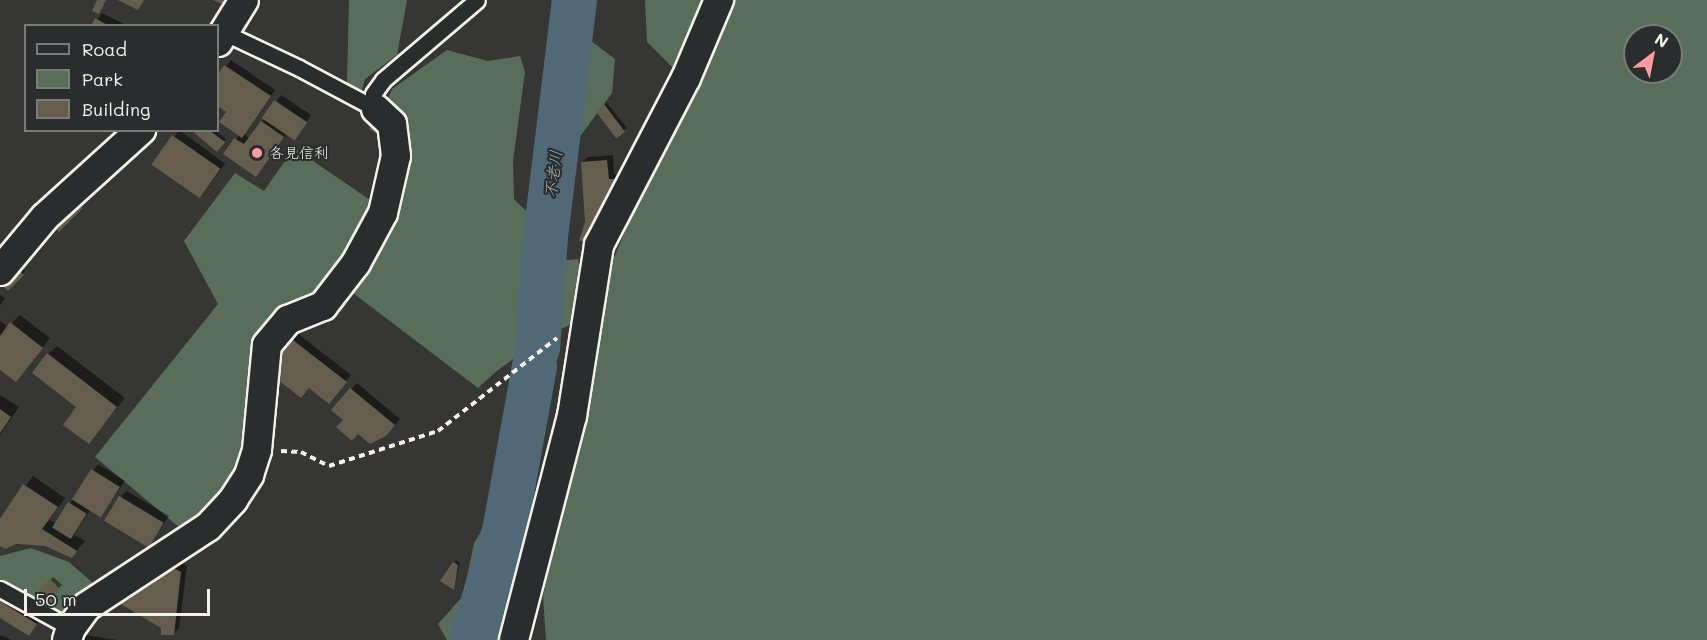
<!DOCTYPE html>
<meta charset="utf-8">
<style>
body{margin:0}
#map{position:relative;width:1707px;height:640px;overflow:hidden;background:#363734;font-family:Mali,"Klee One",sans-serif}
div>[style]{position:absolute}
.green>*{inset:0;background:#596e5a}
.shadow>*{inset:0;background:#0007;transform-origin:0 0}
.river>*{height:45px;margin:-22.5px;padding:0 22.5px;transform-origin:22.5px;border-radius:22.5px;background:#516976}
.building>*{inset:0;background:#655e4e;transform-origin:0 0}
.path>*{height:4px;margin-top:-2px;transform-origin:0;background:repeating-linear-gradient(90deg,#f4f1e8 0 6px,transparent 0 10.5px)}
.roads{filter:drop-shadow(2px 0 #f4f1e8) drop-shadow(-2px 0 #f4f1e8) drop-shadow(0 2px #f4f1e8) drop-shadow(0 -2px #f4f1e8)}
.lane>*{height:15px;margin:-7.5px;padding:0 7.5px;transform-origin:7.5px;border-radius:7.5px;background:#2a2d2e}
.street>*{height:28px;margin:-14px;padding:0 14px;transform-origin:14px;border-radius:14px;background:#2a2d2e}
.dots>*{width:16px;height:16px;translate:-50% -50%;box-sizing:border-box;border:3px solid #2a2d2e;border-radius:50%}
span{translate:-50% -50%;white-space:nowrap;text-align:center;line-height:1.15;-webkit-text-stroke:4.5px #2a2d2e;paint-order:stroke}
.poi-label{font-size:15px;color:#f4f1e8}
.left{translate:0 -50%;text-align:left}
.water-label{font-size:16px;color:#abb4b5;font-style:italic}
.legend{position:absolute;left:24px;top:24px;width:195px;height:108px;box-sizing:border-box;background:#2a2d2e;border:2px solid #7b7b78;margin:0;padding:8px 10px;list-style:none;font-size:18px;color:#f4f1e8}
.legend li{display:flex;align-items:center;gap:12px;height:30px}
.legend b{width:30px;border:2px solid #7b7b78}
.north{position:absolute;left:1623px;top:24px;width:60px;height:60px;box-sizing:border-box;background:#2a2d2e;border:2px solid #7b7b78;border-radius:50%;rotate:32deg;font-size:16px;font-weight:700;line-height:24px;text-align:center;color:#f4f1e8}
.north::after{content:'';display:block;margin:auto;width:21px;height:27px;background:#ff9aa2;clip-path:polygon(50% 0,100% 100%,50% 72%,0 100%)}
.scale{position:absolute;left:24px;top:589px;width:186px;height:27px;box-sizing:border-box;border:3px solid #f4f1e8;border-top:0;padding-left:8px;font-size:18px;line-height:21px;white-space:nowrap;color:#f4f1e8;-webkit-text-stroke:4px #2a2d2e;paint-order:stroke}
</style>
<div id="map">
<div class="green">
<div style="clip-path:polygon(349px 0,407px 0,397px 55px,365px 79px,361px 93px,347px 83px)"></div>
<div style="clip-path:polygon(552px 0,586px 0,583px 35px,615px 59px,612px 93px,579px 138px,562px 187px,551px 262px,578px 259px,583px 283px,576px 322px,544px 337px,498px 370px,478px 388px,349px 290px,393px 209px,386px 104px,392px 89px,447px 50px,488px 61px,520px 56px,525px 72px,513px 161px,514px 199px,527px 212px)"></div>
<div style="clip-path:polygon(645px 0,710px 0,677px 72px,647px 42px)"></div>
<div style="clip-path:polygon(evenodd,727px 0,1707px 0,1707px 640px,546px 640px,543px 596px,614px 258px,672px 119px,727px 0,1635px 36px,1671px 36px,1671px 72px,1635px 72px,1635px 36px)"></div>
<div style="clip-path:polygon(294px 148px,376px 204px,319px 298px,281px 313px,247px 447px,231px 491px,185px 532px,95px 457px,218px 304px,184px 241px,235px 173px,264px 191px)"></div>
<div style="clip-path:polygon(500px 500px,527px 505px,536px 525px,498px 640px,447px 640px,438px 624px,463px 596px,474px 543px)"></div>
<div style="clip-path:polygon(31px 548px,69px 562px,94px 584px,70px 618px,0 580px,0 556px)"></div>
</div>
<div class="shadow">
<div style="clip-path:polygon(102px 13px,124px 24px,123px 26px,93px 26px)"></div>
<div style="clip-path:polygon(231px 60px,275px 90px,244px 134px,250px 139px,281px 95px,311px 115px,300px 132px,287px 133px,256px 175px,225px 153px,240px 134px,228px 112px,218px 104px,218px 77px)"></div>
<div style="clip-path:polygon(607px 103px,627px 128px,615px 137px,599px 108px)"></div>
<div style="left:179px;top:130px;width:57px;height:43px;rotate:36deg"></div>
<div style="clip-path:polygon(193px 130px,215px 130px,226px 139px,217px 150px)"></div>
<div style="clip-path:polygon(613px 155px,614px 174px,620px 174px,621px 189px,605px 215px,587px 222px,582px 163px,588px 157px)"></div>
<div style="clip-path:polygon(15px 261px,25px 271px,8px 289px)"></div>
<div style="clip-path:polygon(0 295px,5px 298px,0 305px)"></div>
<div style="clip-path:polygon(20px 315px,50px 338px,16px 380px,0 368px,0 321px,8px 327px)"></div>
<div style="clip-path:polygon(296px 332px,351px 375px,335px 396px,272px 361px)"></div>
<div style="clip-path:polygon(57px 346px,125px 398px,89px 442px,79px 407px,48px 354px)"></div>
<div style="clip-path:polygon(357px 383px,400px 419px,392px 428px,358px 432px,333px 410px)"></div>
<div style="clip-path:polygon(0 395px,19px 407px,0 435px)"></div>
<div style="clip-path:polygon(98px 464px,125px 481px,101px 515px,91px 509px,74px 535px,85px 541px,71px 557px,46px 545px,0 544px,0 521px,33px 476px,65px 498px,49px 520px,56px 523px)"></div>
<div style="clip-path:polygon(127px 491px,169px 516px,149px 545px,121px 497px)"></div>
<div style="clip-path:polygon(173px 558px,187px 566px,179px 628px,173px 634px,163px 634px)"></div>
<div style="clip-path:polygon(456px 560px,460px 563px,454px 588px,454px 563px)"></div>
<div style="clip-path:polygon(53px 577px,62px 585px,45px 601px,37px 594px)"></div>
<div style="clip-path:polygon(0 591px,42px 617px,29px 634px,0 616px)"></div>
<div style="clip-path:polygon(80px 634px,117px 640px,74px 640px)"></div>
<div style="clip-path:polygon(0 635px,12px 640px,0 640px)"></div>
</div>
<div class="river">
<div style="left:537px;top:348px;width:112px;rotate:-85.9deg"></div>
<div style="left:545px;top:236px;width:238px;rotate:-83deg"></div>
<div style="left:471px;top:640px;width:114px;rotate:-73.2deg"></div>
<div style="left:504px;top:531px;width:168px;rotate:-79.7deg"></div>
</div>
<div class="building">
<div style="clip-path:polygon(97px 0,106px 0,99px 14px,92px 11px)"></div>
<div style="clip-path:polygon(118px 0,144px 0,138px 10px)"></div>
<div style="clip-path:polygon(213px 0,227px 0,224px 5px)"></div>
<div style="clip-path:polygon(95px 18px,109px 26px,91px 26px)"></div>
<div style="clip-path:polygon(224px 65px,271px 96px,242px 138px,219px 122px,226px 112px,218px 106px,218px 74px)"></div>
<div style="left:274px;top:100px;width:40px;height:22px;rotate:34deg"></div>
<div style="left:604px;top:104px;width:35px;height:11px;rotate:53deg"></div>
<div style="clip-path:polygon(376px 119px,383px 138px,369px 129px)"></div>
<div style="clip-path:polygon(261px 121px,284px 137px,256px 177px,223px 154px,234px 138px,244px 144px)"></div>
<div style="clip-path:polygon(191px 130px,209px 130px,225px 142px,217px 152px)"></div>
<div style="left:172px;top:135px;width:59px;height:36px;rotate:35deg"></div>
<div style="clip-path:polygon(607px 160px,609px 179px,615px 179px,616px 196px,608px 196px,609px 211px,599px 212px,599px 222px,593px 242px,579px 241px,585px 222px,581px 162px)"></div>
<div style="left:73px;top:198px;width:14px;height:34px;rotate:45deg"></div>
<div style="clip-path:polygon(11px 263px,24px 275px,8px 291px,0 283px)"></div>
<div style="clip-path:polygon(10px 322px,43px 348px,16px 382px,0 370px,0 336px)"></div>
<div style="clip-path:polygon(289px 337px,347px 382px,329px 404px,309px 388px,301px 398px,273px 376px,270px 361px)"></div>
<div style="clip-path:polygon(47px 353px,117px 407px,89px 444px,63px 425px,76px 407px,32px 373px)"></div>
<div style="clip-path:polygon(350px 388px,395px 425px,386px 436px,370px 444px,358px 434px,352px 441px,336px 427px,343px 420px,331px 410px)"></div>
<div style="clip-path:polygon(0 409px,11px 417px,0 433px)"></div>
<div style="left:91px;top:469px;width:34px;height:36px;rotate:32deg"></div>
<div style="clip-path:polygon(23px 484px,58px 507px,42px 529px,77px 551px,72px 558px,45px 546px,16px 544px,5px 549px,0 546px,0 519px)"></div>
<div style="left:119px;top:496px;width:52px;height:29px;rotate:31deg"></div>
<div style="left:68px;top:502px;width:22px;height:30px;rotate:32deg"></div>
<div style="clip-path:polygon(453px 562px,458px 565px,454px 590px,440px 581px)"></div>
<div style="clip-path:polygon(166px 564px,181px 572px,174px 635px,161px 635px,161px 628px,114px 600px)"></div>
<div style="left:50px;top:579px;width:14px;height:21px;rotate:45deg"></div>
<div style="clip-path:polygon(0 601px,37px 624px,29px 636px,0 618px)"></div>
</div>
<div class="path">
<div style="left:281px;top:451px;width:20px;rotate:3deg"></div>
<div style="left:301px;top:452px;width:31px;rotate:27deg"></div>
<div style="left:329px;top:466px;width:114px;rotate:-17.8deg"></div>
<div style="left:438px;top:431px;width:151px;rotate:-38deg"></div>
</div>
<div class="roads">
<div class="lane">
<div style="left:225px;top:33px;width:82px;rotate:25.3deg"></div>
<div style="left:299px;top:68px;width:87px;rotate:28deg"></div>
<div style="left:376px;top:109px;width:15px;rotate:-101deg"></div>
<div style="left:373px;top:94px;width:17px;rotate:-54deg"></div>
<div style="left:383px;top:80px;width:123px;rotate:-40.4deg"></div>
<div style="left:0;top:589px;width:81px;rotate:28.8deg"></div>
</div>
<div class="street">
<div style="left:218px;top:42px;width:49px;rotate:-58.2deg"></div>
<div style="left:0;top:271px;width:70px;rotate:-50.2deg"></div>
<div style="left:45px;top:217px;width:130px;rotate:-42.2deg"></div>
<div style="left:67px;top:640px;width:13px;rotate:-72deg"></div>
<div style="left:71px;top:628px;width:26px;rotate:-54deg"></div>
<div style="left:86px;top:607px;width:146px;rotate:-33.3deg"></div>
<div style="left:208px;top:527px;width:37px;rotate:-47deg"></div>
<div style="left:233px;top:500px;width:30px;rotate:-57deg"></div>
<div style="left:249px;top:475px;width:26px;rotate:-72deg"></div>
<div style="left:257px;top:450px;width:105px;rotate:-84.6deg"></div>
<div style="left:267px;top:345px;width:33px;rotate:-50deg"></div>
<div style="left:288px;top:320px;width:38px;rotate:-22deg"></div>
<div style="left:323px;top:306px;width:54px;rotate:-52.5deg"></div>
<div style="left:356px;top:263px;width:57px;rotate:-61.6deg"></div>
<div style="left:383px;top:213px;width:58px;rotate:-77.2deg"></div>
<div style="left:396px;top:156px;width:32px;rotate:-97deg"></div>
<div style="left:392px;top:124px;width:22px;rotate:-137deg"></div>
<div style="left:514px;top:640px;width:231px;rotate:-75.5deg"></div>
<div style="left:572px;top:416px;width:173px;rotate:-81deg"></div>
<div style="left:599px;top:245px;width:188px;rotate:-62.5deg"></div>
<div style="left:686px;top:78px;width:85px;rotate:-67.1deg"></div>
</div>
</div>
<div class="dots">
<div style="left:257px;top:153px;background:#ff9aa2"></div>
</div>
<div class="poi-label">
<span class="left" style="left:269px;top:153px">各見信利</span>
</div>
<div class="water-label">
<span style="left:553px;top:174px;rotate:-83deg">不老川</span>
</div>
<ul class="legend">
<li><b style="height:8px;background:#2a2d2e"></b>Road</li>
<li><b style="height:16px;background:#596e5a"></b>Park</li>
<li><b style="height:16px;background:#655e4e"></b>Building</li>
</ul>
<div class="north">N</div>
<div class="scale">50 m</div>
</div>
